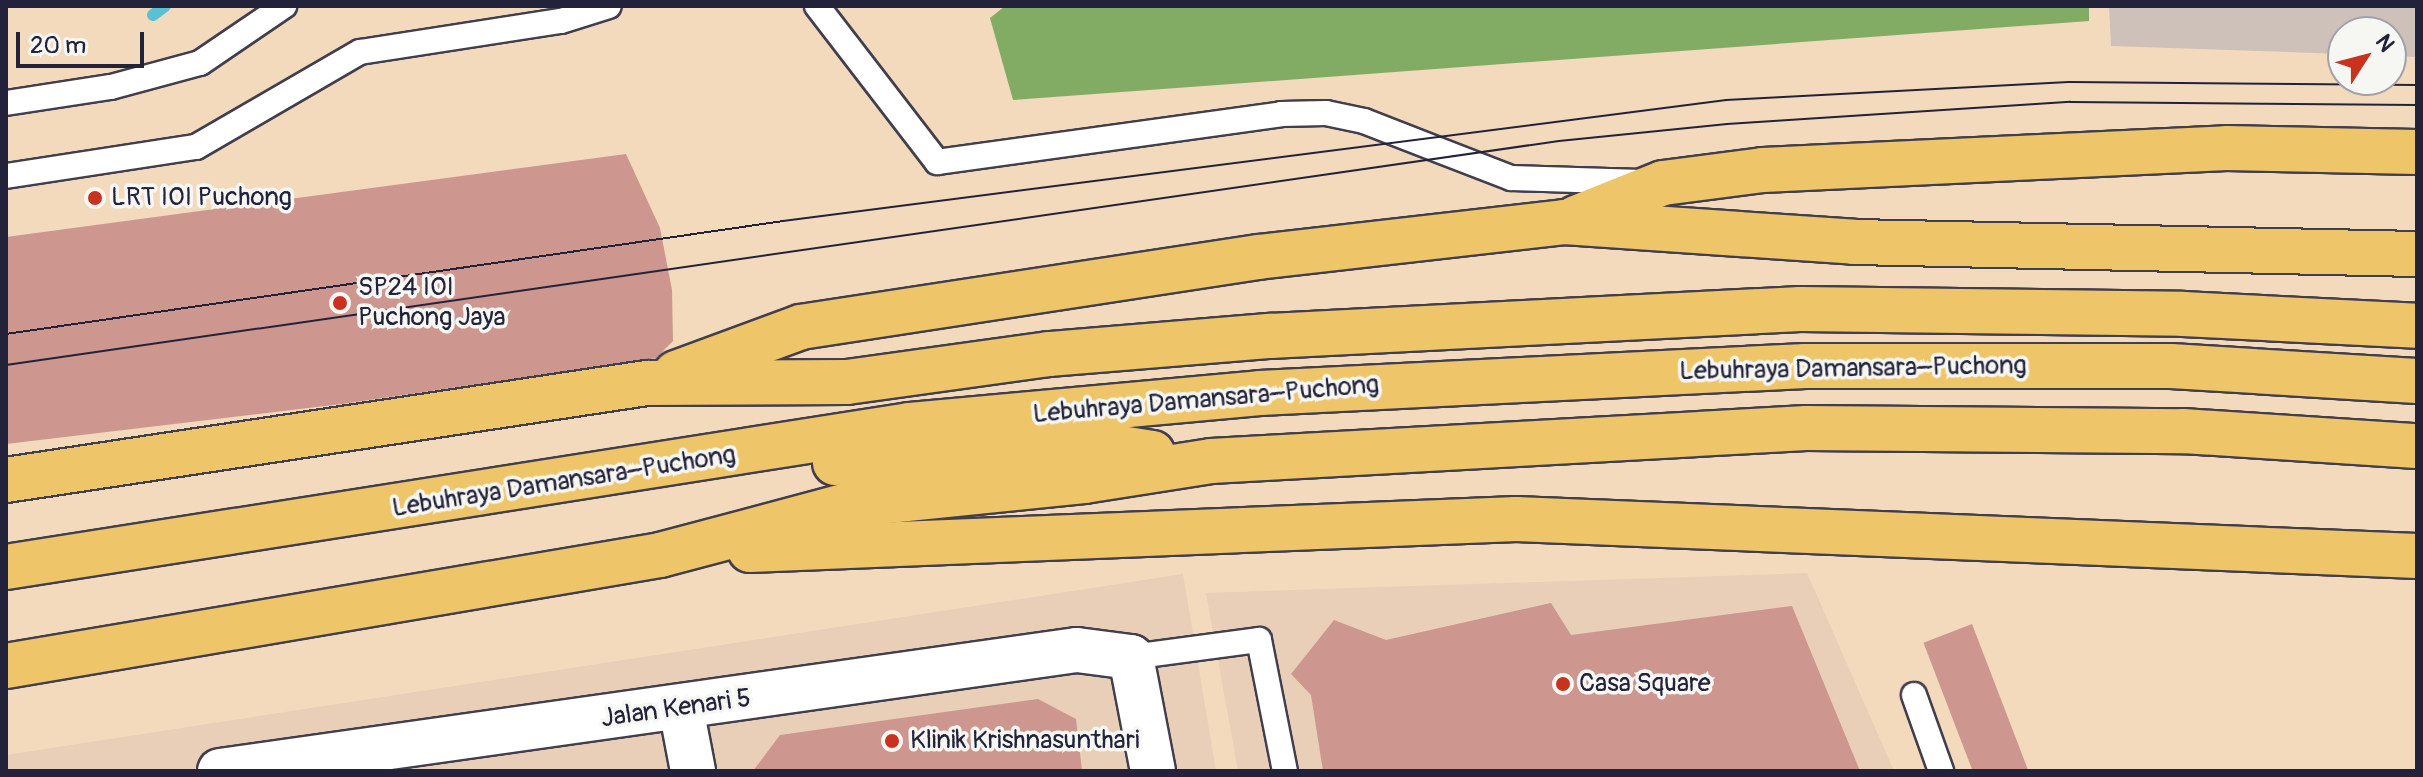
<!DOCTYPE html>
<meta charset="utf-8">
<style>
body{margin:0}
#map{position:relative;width:2423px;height:777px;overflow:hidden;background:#f3dabc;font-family:Pangolin,sans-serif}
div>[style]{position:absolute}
.built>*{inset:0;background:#e9ceb8}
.industrial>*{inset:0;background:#cec1ba}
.forest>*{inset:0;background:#82ac63}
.stream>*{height:12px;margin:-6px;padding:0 6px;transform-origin:6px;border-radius:6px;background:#58c2d4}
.building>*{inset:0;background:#cd968e;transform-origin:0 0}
.roads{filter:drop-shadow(2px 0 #413e4e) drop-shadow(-2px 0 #413e4e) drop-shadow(0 2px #413e4e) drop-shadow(0 -2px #413e4e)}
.lane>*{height:24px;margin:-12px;padding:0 12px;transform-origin:12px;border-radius:12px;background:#fff}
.street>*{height:44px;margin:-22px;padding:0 22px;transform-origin:22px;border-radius:22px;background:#fff}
.highway>*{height:44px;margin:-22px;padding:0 22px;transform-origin:22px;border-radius:22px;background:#eec569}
.tram>*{height:2px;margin:-1px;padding:0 1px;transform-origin:1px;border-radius:1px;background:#22223b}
.dots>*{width:22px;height:22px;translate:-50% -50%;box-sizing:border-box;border:4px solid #f6f6f2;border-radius:50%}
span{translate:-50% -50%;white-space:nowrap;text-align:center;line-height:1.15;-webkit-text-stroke:7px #f6f6f2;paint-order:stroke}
.poi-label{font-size:26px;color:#22223b}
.left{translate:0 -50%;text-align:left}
.street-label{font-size:26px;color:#22223b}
.frame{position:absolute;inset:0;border:8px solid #22223b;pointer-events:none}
.north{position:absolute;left:2327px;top:16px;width:80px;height:80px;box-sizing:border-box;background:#f6f6f2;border:2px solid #a1a1a9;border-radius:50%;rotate:54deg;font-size:22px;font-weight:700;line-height:32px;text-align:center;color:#22223b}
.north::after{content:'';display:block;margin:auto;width:28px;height:36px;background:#c8321e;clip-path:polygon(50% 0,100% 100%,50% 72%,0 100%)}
.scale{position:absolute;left:16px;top:32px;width:128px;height:36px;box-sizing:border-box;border:4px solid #22223b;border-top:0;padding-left:10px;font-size:24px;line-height:28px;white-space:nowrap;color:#22223b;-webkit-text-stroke:6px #f6f6f2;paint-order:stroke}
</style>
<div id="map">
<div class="built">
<div style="clip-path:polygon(1807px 573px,1894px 771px,1238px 771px,1206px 593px)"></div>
<div style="clip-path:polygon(1183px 574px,1216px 771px,6px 771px,6px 755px)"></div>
</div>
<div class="industrial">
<div style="clip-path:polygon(2109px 6px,2417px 6px,2417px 57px,2391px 56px,2391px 32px,2343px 32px,2343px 54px,2111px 46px)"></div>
</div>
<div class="forest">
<div style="clip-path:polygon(1005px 6px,2089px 6px,2089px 21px,1013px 100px,990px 18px)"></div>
</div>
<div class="stream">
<div style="left:153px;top:15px;width:15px;rotate:-37deg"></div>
</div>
<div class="building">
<div style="clip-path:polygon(626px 154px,660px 228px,672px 290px,673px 341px,656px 358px,342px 404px,6px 444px,6px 237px)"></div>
<div style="clip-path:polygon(1551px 603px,1571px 635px,1792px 606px,1860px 771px,1323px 771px,1311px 695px,1291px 674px,1334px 620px,1386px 640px)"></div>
<div style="left:1972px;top:624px;width:157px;height:52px;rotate:69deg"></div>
<div style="clip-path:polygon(1038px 699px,1076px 719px,1082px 771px,753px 771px,780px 735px)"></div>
</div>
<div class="roads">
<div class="lane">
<div style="left:817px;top:6px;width:197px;rotate:52.4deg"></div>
<div style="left:937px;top:162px;width:347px;rotate:-7.9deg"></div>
<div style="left:1281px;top:114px;width:45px;rotate:-1.3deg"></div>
<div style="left:1326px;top:113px;width:39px;rotate:12deg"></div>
<div style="left:1364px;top:121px;width:158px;rotate:21.2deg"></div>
<div style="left:1511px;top:178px;width:131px;rotate:1.7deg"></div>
<div style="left:6px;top:103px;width:106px;rotate:-8.7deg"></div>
<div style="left:111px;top:87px;width:92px;rotate:-15.1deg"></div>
<div style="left:200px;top:63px;width:102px;rotate:-34.2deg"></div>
<div style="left:6px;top:176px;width:192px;rotate:-8.7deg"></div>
<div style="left:196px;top:147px;width:190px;rotate:-30.1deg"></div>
<div style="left:360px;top:52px;width:203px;rotate:-8.8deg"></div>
<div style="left:561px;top:21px;width:50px;rotate:-17.4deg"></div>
<div style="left:1131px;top:657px;width:129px;rotate:-7.6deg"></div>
<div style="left:1259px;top:640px;width:134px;rotate:78.8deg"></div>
<div style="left:1914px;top:695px;width:81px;rotate:70.4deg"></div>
</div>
<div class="street">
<div style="left:681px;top:708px;width:64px;rotate:79.2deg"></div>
<div style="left:220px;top:771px;width:865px;rotate:-8.04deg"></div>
<div style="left:1077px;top:650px;width:54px;rotate:7.4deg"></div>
<div style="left:1131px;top:657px;width:116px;rotate:79.1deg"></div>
</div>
<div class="highway">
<div style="left:1576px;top:218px;width:94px;rotate:-21.9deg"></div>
<div style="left:1663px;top:183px;width:101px;rotate:-7.4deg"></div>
<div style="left:1763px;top:170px;width:464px;rotate:-2.7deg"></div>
<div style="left:2226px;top:148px;width:191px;rotate:1.2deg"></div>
<div style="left:676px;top:373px;width:133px;rotate:-20.2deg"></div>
<div style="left:801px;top:327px;width:462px;rotate:-8.7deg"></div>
<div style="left:1258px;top:257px;width:308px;rotate:-6.5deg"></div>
<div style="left:1564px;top:222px;width:291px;rotate:3.9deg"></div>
<div style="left:1854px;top:242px;width:563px;rotate:1.22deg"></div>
<div style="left:835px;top:463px;width:279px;rotate:-3.3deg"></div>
<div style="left:1114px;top:447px;width:39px;rotate:9deg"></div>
<div style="left:6px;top:480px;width:648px;rotate:-8.61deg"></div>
<div style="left:647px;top:383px;width:200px;rotate:-0.3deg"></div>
<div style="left:847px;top:382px;width:204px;rotate:-7.9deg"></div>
<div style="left:1049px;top:354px;width:222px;rotate:-4.7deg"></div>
<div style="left:1270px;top:336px;width:531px;rotate:-2.92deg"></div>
<div style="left:1800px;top:309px;width:383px;rotate:0.7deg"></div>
<div style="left:2183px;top:314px;width:234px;rotate:2.9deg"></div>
<div style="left:750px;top:550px;width:767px;rotate:-2.32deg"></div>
<div style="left:1516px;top:519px;width:902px;rotate:2.35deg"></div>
<div style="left:6px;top:567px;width:915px;rotate:-8.93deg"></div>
<div style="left:910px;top:425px;width:351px;rotate:-5.2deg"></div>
<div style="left:1260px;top:393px;width:546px;rotate:-2.84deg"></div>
<div style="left:1805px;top:366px;width:366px"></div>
<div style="left:2171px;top:366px;width:246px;rotate:3.5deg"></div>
<div style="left:6px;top:666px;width:663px;rotate:-9.63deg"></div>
<div style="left:660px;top:555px;width:195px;rotate:-14.9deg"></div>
<div style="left:848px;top:505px;width:237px;rotate:-5.8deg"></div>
<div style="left:1084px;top:481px;width:129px;rotate:-8.9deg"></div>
<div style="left:1211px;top:461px;width:596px;rotate:-3.17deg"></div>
<div style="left:1806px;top:428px;width:377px;rotate:0.5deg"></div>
<div style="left:2183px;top:431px;width:234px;rotate:3.7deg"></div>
</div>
</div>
<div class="tram">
<div style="left:6px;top:334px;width:785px;rotate:-8.27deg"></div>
<div style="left:783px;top:221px;width:951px;rotate:-7.31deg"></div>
<div style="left:1726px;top:100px;width:343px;rotate:-3deg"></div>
<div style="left:2069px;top:82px;width:348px;rotate:0.5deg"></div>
<div style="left:6px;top:365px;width:1569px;rotate:-8.21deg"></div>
<div style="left:1559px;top:141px;width:169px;rotate:-5.8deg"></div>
<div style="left:1727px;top:124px;width:344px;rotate:-3.7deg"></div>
<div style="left:2070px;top:102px;width:347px;rotate:0.5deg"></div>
</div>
<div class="dots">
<div style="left:95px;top:198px;background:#c8321e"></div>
<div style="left:340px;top:303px;background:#c8321e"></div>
<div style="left:1563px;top:684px;background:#c8321e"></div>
<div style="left:892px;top:741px;background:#c8321e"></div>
</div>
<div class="poi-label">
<span class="left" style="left:111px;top:198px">LRT IOI Puchong</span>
<span class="left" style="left:358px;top:303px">SP24 IOI<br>Puchong Jaya</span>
<span class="left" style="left:1579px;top:684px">Casa Square</span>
<span class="left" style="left:910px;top:741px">Klinik Krishnasunthari</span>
</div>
<div class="street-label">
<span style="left:1853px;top:369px;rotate:-1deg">Lebuhraya Damansara–Puchong</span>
<span style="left:1206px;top:400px;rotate:-5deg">Lebuhraya Damansara–Puchong</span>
<span style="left:564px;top:482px;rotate:-9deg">Lebuhraya Damansara–Puchong</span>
<span style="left:676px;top:709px;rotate:-8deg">Jalan Kenari 5</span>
</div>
<div class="frame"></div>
<div class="north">N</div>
<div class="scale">20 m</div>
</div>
